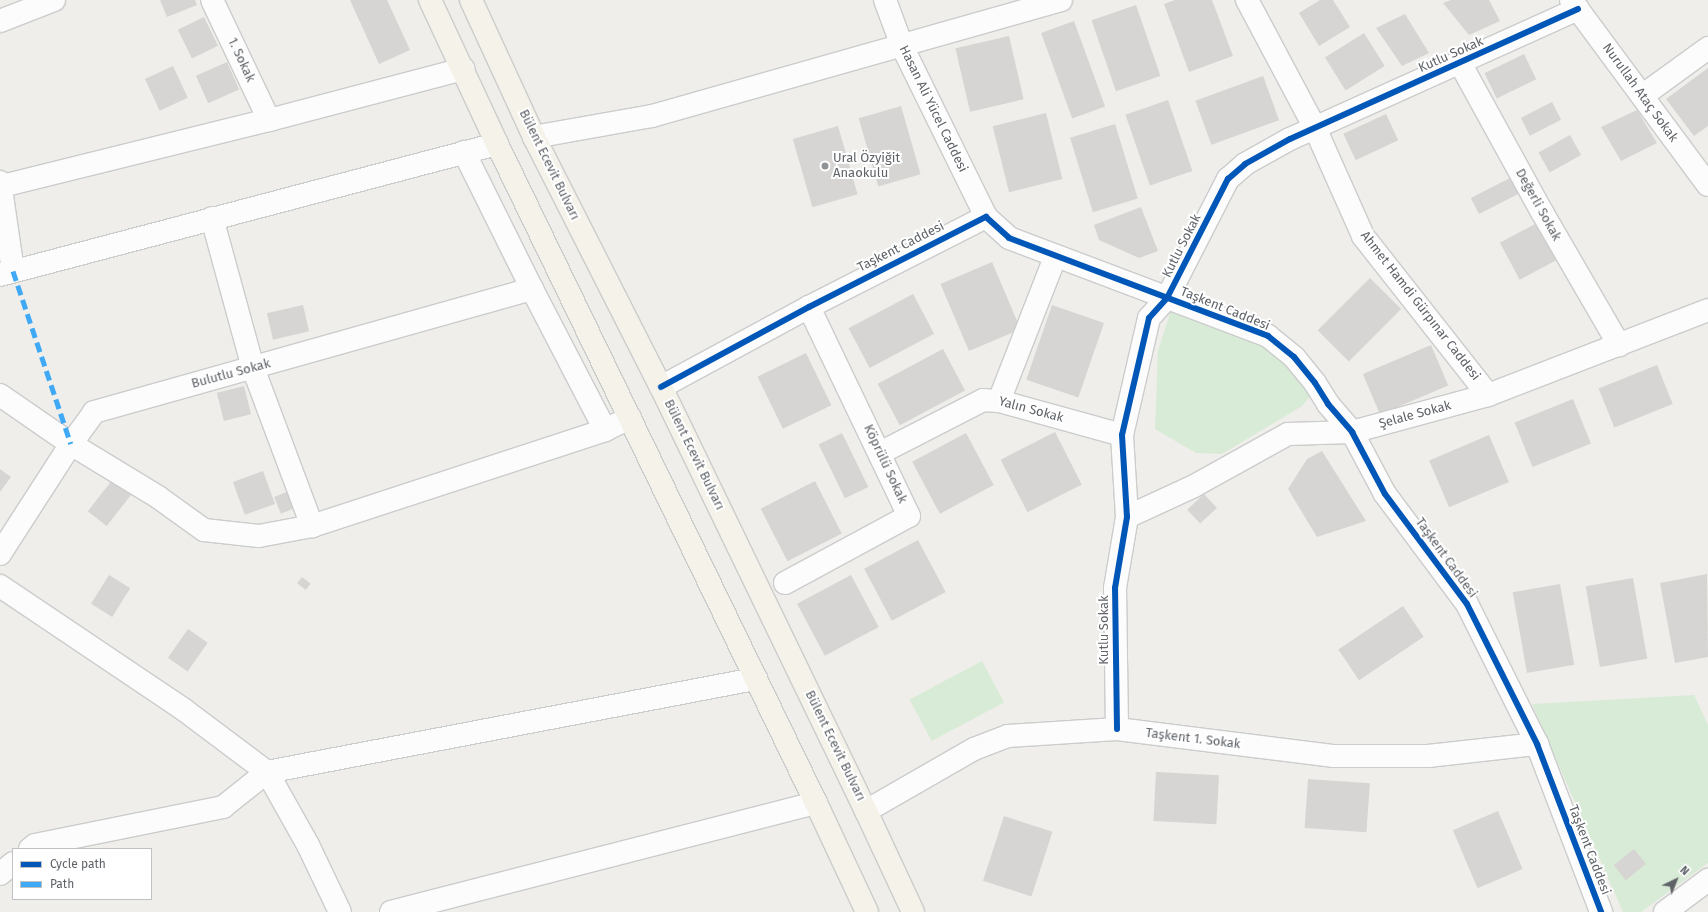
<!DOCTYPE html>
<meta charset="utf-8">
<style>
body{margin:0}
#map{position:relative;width:1708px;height:912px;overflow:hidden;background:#efeeea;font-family:"Fira Sans",sans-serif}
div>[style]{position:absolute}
.green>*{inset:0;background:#d8ebd6;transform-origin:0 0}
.building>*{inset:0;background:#d6d5d3;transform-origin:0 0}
.roads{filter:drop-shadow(1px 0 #cbcccc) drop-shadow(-1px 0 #cbcccc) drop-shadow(0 1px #cbcccc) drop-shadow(0 -1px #cbcccc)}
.minor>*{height:22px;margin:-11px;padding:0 11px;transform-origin:11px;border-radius:11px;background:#fdfcfc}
.major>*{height:22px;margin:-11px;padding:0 11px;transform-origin:11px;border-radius:11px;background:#f4f2e9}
.quiet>*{height:5px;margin-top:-2.5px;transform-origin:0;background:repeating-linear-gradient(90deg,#3fa9f5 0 10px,transparent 0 15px)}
.cycleway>*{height:6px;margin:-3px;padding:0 3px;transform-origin:3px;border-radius:3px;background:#0057b8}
.dots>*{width:11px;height:11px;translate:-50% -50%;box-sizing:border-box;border:2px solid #fff;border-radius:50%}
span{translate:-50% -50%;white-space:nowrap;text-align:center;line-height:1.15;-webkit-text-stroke:4px #fff;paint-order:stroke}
.street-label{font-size:13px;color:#5f6368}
.poi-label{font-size:13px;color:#5f6368}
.left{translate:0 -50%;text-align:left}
.legend{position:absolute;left:12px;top:848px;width:140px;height:52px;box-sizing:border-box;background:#fff;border:1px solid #bfc1c3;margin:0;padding:5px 7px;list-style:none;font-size:12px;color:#5f6368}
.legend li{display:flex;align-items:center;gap:8px;height:20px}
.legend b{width:20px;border:1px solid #bfc1c3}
.north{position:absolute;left:1656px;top:860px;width:40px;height:40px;-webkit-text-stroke:3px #fff;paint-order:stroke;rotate:43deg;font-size:11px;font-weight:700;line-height:16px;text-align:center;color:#5f6368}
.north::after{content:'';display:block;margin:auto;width:14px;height:18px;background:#5f6368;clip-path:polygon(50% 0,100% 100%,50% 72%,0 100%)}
</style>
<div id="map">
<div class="green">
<div style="clip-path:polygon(1172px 307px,1265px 340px,1312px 394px,1302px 406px,1222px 454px,1196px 453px,1155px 429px,1158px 351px)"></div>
<div style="left:982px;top:661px;width:47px;height:82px;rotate:62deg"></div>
<div style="clip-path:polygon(1694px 695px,1708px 725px,1708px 863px,1641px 912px,1623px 912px,1532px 704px)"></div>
</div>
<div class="building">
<div style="clip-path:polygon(160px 0,195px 0,197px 5px,167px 17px)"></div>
<div style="clip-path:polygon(350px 0,387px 0,410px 50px,379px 64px)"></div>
<div style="clip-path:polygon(1175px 0,1212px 0,1233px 56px,1189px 72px,1164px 4px)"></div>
<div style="clip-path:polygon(1320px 0,1333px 0,1350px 27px,1319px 46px,1299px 13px)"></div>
<div style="clip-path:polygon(1451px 0,1489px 0,1500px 21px,1469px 35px,1443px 3px)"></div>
<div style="left:1136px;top:5px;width:75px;height:47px;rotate:71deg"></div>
<div style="clip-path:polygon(1405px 14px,1429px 53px,1402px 66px,1376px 28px)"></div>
<div style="left:204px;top:17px;width:32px;height:29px;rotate:64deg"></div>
<div style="left:1074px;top:21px;width:91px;height:35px;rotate:70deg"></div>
<div style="left:1364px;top:33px;width:39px;height:46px;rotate:58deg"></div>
<div style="left:1009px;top:36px;width:65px;height:55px;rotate:77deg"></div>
<div style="left:1524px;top:54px;width:28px;height:44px;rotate:64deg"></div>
<div style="left:227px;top:62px;width:30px;height:34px;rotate:66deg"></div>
<div style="left:173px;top:66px;width:35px;height:31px;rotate:65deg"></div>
<div style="clip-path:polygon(1708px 68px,1708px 126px,1694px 136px,1666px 99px)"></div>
<div style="left:1263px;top:76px;width:47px;height:72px;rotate:70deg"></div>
<div style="left:1168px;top:100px;width:75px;height:45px;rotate:71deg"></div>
<div style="left:1552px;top:102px;width:20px;height:35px;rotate:63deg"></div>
<div style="left:901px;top:106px;width:71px;height:44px;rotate:74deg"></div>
<div style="clip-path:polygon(1637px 110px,1657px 143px,1621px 161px,1601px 127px)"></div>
<div style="left:1046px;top:113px;width:68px;height:55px;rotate:76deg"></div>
<div style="left:1386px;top:114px;width:29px;height:47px;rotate:65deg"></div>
<div style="left:1115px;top:124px;width:78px;height:47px;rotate:73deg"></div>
<div style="left:838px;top:126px;width:71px;height:47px;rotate:74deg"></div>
<div style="left:1570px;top:135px;width:23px;height:36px;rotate:61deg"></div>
<div style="left:1510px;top:178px;width:18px;height:44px;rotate:63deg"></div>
<div style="clip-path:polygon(1141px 207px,1158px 251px,1139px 258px,1099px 240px,1094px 225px)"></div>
<div style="left:1537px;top:223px;width:42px;height:42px;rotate:62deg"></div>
<div style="left:992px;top:262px;width:73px;height:56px;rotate:67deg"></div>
<div style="left:1370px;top:278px;width:44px;height:74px;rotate:45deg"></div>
<div style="left:913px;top:294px;width:45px;height:73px;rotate:62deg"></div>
<div style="left:303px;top:305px;width:27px;height:37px;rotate:77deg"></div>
<div style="left:1052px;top:305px;width:55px;height:79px;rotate:19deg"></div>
<div style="left:1431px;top:345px;width:44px;height:74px;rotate:67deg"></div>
<div style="left:943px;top:349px;width:47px;height:74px;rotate:62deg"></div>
<div style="left:806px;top:353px;width:58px;height:54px;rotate:64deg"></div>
<div style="left:1657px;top:365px;width:42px;height:63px;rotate:68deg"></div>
<div style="left:244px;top:386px;width:29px;height:28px;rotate:76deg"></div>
<div style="left:1573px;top:399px;width:48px;height:63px;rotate:68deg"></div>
<div style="left:1055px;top:432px;width:59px;height:61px;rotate:63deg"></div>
<div style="left:842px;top:433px;width:60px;height:26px;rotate:64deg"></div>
<div style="left:966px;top:433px;width:59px;height:61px;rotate:62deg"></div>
<div style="left:1489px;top:435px;width:51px;height:65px;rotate:67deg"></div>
<div style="clip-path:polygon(1322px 451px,1366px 521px,1317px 537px,1288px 489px,1307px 459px)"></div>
<div style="clip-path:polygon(0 469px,11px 477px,0 492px)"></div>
<div style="left:263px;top:471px;width:35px;height:32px;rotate:70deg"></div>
<div style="left:113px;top:479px;width:24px;height:41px;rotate:38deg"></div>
<div style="left:815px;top:481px;width:59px;height:61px;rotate:63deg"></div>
<div style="left:289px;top:491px;width:18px;height:16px;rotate:68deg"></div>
<div style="left:1204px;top:494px;width:19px;height:23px;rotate:47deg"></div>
<div style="left:918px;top:540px;width:59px;height:61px;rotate:62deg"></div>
<div style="clip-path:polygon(1707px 574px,1708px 657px,1675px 663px,1660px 583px)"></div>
<div style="left:109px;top:575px;width:25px;height:34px;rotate:32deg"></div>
<div style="left:851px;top:575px;width:59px;height:61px;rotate:62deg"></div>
<div style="left:302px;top:577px;width:11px;height:8px;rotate:38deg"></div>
<div style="left:1633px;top:578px;width:82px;height:48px;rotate:80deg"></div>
<div style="left:1560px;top:584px;width:82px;height:48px;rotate:80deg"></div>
<div style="left:1403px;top:606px;width:37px;height:78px;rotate:56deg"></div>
<div style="left:188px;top:629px;width:24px;height:35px;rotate:35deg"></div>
<div style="left:1156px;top:772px;width:63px;height:49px;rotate:3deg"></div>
<div style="left:1308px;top:779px;width:62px;height:49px;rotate:4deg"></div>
<div style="left:1498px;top:811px;width:63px;height:49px;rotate:67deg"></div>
<div style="left:1004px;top:816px;width:51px;height:68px;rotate:18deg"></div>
<div style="left:1634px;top:849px;width:19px;height:26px;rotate:51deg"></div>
</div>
<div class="roads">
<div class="minor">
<div style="left:212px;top:0;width:133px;rotate:64.6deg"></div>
<div style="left:885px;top:0;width:49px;rotate:69.7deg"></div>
<div style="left:902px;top:46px;width:191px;rotate:63.8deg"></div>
<div style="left:1247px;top:0;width:145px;rotate:62deg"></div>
<div style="left:1315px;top:128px;width:118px;rotate:66deg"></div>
<div style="left:1363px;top:236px;width:202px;rotate:51.8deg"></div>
<div style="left:1571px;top:0;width:230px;rotate:53.5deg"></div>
<div style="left:0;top:21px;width:58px;rotate:-21.3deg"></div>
<div style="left:1460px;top:63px;width:170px;rotate:61.2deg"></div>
<div style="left:1542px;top:212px;width:154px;rotate:59.9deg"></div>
<div style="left:1642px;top:96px;width:82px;rotate:-36deg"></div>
<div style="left:534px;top:137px;width:120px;rotate:-10.1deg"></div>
<div style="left:652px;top:116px;width:425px;rotate:-15.8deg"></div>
<div style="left:464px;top:152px;width:153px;rotate:63.6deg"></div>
<div style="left:532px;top:289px;width:159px;rotate:62.6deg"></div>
<div style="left:0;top:182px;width:90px;rotate:81.7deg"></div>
<div style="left:2px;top:186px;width:275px;rotate:-13.9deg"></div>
<div style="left:269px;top:120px;width:201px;rotate:-14.7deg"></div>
<div style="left:212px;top:218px;width:156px;rotate:74.7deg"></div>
<div style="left:253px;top:368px;width:169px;rotate:69.5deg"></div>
<div style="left:0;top:275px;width:514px;rotate:-14.77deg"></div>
<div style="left:661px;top:387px;width:168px;rotate:-28.4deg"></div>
<div style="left:809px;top:307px;width:199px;rotate:-27deg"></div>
<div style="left:986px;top:217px;width:31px;rotate:42deg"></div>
<div style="left:1009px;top:238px;width:277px;rotate:20.7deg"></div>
<div style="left:1268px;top:336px;width:33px;rotate:39deg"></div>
<div style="left:1294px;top:357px;width:33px;rotate:51deg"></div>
<div style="left:1315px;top:383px;width:25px;rotate:58deg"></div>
<div style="left:1328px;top:404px;width:37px;rotate:49deg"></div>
<div style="left:1352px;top:432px;width:70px;rotate:62deg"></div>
<div style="left:1385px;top:494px;width:137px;rotate:53.3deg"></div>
<div style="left:1467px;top:604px;width:157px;rotate:63.4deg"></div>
<div style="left:1537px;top:744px;width:180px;rotate:69.1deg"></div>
<div style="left:0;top:395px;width:86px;rotate:34.6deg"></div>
<div style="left:71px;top:444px;width:102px;rotate:31.3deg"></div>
<div style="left:158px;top:497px;width:57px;rotate:35.7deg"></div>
<div style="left:204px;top:530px;width:55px;rotate:6.2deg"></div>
<div style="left:259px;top:536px;width:54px;rotate:-10.7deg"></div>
<div style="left:312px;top:526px;width:308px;rotate:-18.1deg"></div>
<div style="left:605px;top:430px;width:28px;rotate:-26deg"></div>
<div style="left:999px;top:401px;width:155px;rotate:-68.7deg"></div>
<div style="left:880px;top:453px;width:116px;rotate:-27.2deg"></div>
<div style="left:983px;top:400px;width:16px;rotate:4deg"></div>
<div style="left:999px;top:401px;width:128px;rotate:15.5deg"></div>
<div style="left:1127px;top:517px;width:74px;rotate:-24.8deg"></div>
<div style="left:1194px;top:486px;width:107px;rotate:-29deg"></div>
<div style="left:1288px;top:434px;width:64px;rotate:-1.8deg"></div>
<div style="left:1352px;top:432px;width:141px;rotate:-15.2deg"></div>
<div style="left:1488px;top:395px;width:236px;rotate:-21.1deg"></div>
<div style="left:0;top:554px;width:131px;rotate:-57.2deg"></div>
<div style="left:71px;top:444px;width:39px;rotate:-54deg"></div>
<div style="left:94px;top:412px;width:455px;rotate:-15.7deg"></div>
<div style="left:785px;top:583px;width:141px;rotate:-28.4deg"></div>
<div style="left:909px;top:516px;width:232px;rotate:-115.6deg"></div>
<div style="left:0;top:586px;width:220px;rotate:33.9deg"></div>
<div style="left:183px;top:709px;width:105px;rotate:36.9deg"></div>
<div style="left:267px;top:772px;width:84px;rotate:60.7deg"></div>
<div style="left:308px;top:845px;width:74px;rotate:64.5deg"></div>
<div style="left:1117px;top:729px;width:141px;rotate:-90.8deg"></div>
<div style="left:1115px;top:588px;width:72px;rotate:-80.4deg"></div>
<div style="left:1127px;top:517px;width:82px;rotate:-93.5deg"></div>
<div style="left:1122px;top:435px;width:120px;rotate:-77deg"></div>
<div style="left:1149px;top:318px;width:27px;rotate:-48deg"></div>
<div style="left:1167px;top:298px;width:134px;rotate:-62.9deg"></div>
<div style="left:1228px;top:179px;width:23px;rotate:-41deg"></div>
<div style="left:1245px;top:164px;width:51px;rotate:-29.1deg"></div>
<div style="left:1290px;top:139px;width:316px;rotate:-24.3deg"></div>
<div style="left:866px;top:811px;width:125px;rotate:-29.9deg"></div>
<div style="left:974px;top:749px;width:36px;rotate:-21deg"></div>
<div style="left:1008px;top:736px;width:109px;rotate:-3.7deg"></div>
<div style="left:1117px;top:729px;width:219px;rotate:7.1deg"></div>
<div style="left:1334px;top:756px;width:94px"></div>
<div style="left:1428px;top:756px;width:110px;rotate:-6.3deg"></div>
<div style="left:30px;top:849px;width:6px;rotate:-39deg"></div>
<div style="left:35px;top:845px;width:192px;rotate:-11.4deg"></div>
<div style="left:223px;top:807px;width:56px;rotate:-38.5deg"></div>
<div style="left:267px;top:772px;width:498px;rotate:-10.8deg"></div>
<div style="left:0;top:874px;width:17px;rotate:-40deg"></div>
<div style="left:391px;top:912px;width:439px;rotate:-14.4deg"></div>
<div style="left:1665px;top:912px;width:54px;rotate:-36.7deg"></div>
</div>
<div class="major">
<div style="left:430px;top:0;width:159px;rotate:65deg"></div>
<div style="left:497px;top:144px;width:732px;rotate:64.17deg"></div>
<div style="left:816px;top:803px;width:120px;rotate:64.9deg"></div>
<div style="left:471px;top:0;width:151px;rotate:65.3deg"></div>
<div style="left:534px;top:137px;width:280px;rotate:63.1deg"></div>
<div style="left:661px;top:387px;width:471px;rotate:64.2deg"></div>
<div style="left:866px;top:811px;width:111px;rotate:65deg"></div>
</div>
</div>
<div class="quiet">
<div style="left:13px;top:271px;width:182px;rotate:71.5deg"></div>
</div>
<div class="cycleway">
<div style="left:661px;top:387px;width:168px;rotate:-28.4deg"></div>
<div style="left:809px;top:307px;width:199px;rotate:-27deg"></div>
<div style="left:986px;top:217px;width:31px;rotate:42deg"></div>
<div style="left:1009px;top:238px;width:277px;rotate:20.7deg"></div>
<div style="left:1268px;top:336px;width:33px;rotate:39deg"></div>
<div style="left:1294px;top:357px;width:33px;rotate:51deg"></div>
<div style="left:1315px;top:383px;width:25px;rotate:58deg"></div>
<div style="left:1328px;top:404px;width:37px;rotate:49deg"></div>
<div style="left:1352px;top:432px;width:70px;rotate:62deg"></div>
<div style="left:1385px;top:494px;width:137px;rotate:53.3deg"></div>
<div style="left:1467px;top:604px;width:157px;rotate:63.4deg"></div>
<div style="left:1537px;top:744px;width:180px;rotate:69.1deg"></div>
<div style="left:1117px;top:729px;width:141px;rotate:-90.8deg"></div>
<div style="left:1115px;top:588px;width:72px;rotate:-80.4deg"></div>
<div style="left:1127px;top:517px;width:82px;rotate:-93.5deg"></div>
<div style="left:1122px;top:435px;width:120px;rotate:-77deg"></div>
<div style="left:1149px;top:318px;width:27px;rotate:-48deg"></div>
<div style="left:1167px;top:298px;width:134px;rotate:-62.9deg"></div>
<div style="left:1228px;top:179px;width:23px;rotate:-41deg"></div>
<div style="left:1245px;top:164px;width:51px;rotate:-29.1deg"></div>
<div style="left:1290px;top:139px;width:316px;rotate:-24.3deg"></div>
</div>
<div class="dots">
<div style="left:825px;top:166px;background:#919496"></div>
</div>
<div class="street-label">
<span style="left:1451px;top:55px;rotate:-24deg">Kutlu Sokak</span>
<span style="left:241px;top:60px;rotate:65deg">1. Sokak</span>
<span style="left:1640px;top:93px;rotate:54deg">Nurullah Ataç Sokak</span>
<span style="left:933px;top:109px;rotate:64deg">Hasan Ali Yücel Caddesi</span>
<span style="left:549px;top:165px;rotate:64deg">Bülent Ecevit Bulvarı</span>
<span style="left:1538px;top:205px;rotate:61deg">Değerli Sokak</span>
<span style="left:1182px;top:246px;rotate:-63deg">Kutlu Sokak</span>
<span style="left:901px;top:247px;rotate:-27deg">Taşkent Caddesi</span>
<span style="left:1420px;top:306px;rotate:52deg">Ahmet Hamdi Gürpınar Caddesi</span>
<span style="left:1225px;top:309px;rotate:22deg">Taşkent Caddesi</span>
<span style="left:231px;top:374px;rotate:-15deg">Bulutlu Sokak</span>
<span style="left:1031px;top:410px;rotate:15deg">Yalın Sokak</span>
<span style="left:1415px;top:415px;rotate:-15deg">Şelale Sokak</span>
<span style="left:694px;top:455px;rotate:64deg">Bülent Ecevit Bulvarı</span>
<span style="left:885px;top:464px;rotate:65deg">Köprülü Sokak</span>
<span style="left:1446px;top:558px;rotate:54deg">Taşkent Caddesi</span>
<span style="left:1104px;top:630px;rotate:-90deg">Kutlu Sokak</span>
<span style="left:1193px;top:739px;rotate:7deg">Taşkent 1. Sokak</span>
<span style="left:835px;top:746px;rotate:64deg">Bülent Ecevit Bulvarı</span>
<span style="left:1589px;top:850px;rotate:69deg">Taşkent Caddesi</span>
</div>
<div class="poi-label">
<span class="left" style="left:833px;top:166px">Ural Özyiğit<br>Anaokulu</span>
</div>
<ul class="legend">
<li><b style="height:5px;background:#0057b8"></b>Cycle path</li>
<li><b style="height:5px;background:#3fa9f5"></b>Path</li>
</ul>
<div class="north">N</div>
</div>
